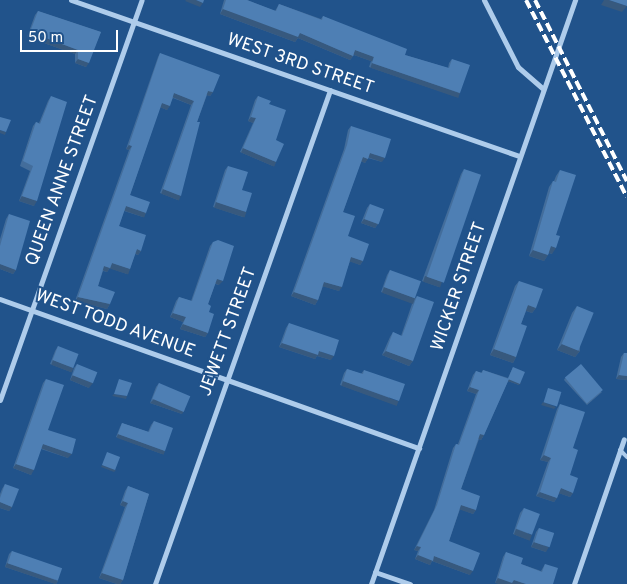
<!DOCTYPE html>
<style>
body{margin:0}
#map{position:relative;width:627px;height:584px;overflow:hidden;background:#21538b;font-family:Overpass,sans-serif}
div>[style]{position:absolute}
.service>*{height:4px;margin:-2px;padding:0 2px;transform-origin:2px;border-radius:2px;background:#aecceb}
.minor>*{height:5px;margin:-2.5px;padding:0 2.5px;transform-origin:2.5px;border-radius:2.5px;background:#aecceb}
.rail>*{height:4px;margin-top:-2px;transform-origin:0;background:repeating-linear-gradient(90deg,#fff 0 9px,transparent 0 13px)}
.wall>*{inset:0;background:#436d9b}
.shaded-wall>*{inset:0;background:#37597e;transform-origin:0 0}
.building>*{inset:0;background:#4e7fb4;transform-origin:0 0}
span{translate:-50% -50%;white-space:nowrap;text-align:center;line-height:1.15;-webkit-text-stroke:4px #21538b;paint-order:stroke}
.street-label{font-size:18px;color:#fff}
.scale{position:absolute;left:20px;top:30px;width:98px;height:22px;box-sizing:border-box;border:2px solid #fff;border-top:0;padding-left:6px;font-size:15px;line-height:18px;white-space:nowrap;color:#fff;-webkit-text-stroke:4px #21538b;paint-order:stroke}
</style>
<div id="map">
<div class="service">
<div style="left:620px;top:450px;width:10px;rotate:45deg"></div>
</div>
<div class="minor">
<div style="left:71px;top:0;width:475px;rotate:19.2deg"></div>
<div style="left:484px;top:0;width:75px;rotate:63.1deg"></div>
<div style="left:518px;top:67px;width:32px;rotate:41deg"></div>
<div style="left:0;top:299px;width:445px;rotate:19.6deg"></div>
<div style="left:0;top:400px;width:424px;rotate:-70.5deg"></div>
<div style="left:375px;top:572px;width:37px;rotate:19deg"></div>
<div style="left:155px;top:584px;width:524px;rotate:-70.49deg"></div>
<div style="left:371px;top:584px;width:619px;rotate:-70.74deg"></div>
<div style="left:574px;top:584px;width:153px;rotate:-71deg"></div>
</div>
<div class="rail">
<div style="left:526px;top:0;width:221px;rotate:62.9deg"></div>
<div style="left:535px;top:0;width:203px;rotate:63.1deg"></div>
</div>
<div class="wall">
<div style="clip-path:polygon(224px 0,247px 0,275px 11px,279px 4px,321px 19px,323px 16px,405px 55px,448px 68px,449px 63px,452px 59px,460px 93px,457px 97px,369px 67px,371px 61px,354px 55px,350px 60px,298px 38px,295px 42px,220px 14px)"></div>
<div style="clip-path:polygon(38px 11px,101px 32px,86px 67px,75px 63px,75px 54px,27px 37px,35px 15px)"></div>
<div style="clip-path:polygon(160px 53px,213px 92px,210px 96px,207px 95px,197px 122px,178px 200px,160px 193px,191px 105px,173px 98px,167px 110px,160px 107px,130px 195px,146px 213px,143px 217px,124px 211px,119px 226px,141px 251px,138px 255px,135px 254px,130px 269px,127px 274px,110px 268px,107px 272px,103px 271px,98px 286px,110px 304px,107px 309px,75px 301px,129px 150px,126px 149px,158px 57px)"></div>
<div style="clip-path:polygon(51px 96px,34px 206px,19px 201px,30px 171px,20px 166px,33px 126px,36px 122px,39px 123px,48px 101px)"></div>
<div style="clip-path:polygon(258px 96px,269px 104px,276px 140px,273px 166px,240px 152px,253px 123px,248px 121px,255px 100px)"></div>
<div style="clip-path:polygon(351px 126px,382px 162px,368px 158px,365px 163px,361px 161px,343px 212px,348px 236px,363px 261px,360px 265px,350px 261px,339px 291px,323px 286px,318px 300px,315px 305px,291px 296px,344px 149px,348px 130px)"></div>
<div style="clip-path:polygon(228px 166px,242px 190px,243px 217px,213px 207px,225px 170px)"></div>
<div style="clip-path:polygon(464px 169px,439px 287px,422px 281px,461px 174px)"></div>
<div style="clip-path:polygon(560px 170px,556px 235px,552px 254px,549px 253px,544px 261px,529px 256px,549px 187px,553px 181px,554px 181px,556px 176px)"></div>
<div style="clip-path:polygon(370px 204px,378px 224px,375px 228px,361px 223px,367px 208px)"></div>
<div style="clip-path:polygon(9px 214px,16px 270px,13px 274px,0 269px,0 239px,6px 219px)"></div>
<div style="clip-path:polygon(213px 242px,219px 285px,215px 284px,208px 304px,209px 312px,208px 333px,205px 337px,180px 329px,183px 322px,170px 317px,176px 301px,179px 297px,191px 301px,210px 246px)"></div>
<div style="clip-path:polygon(390px 270px,415px 298px,412px 303px,381px 292px,387px 275px)"></div>
<div style="clip-path:polygon(519px 281px,536px 308px,532px 313px,526px 311px,521px 324px,516px 357px,513px 363px,490px 355px,515px 286px)"></div>
<div style="clip-path:polygon(417px 296px,413px 361px,409px 366px,382px 355px,390px 337px,393px 332px,401px 336px,413px 301px)"></div>
<div style="clip-path:polygon(577px 306px,580px 351px,575px 357px,557px 350px,572px 313px)"></div>
<div style="clip-path:polygon(289px 323px,331px 360px,317px 356px,315px 359px,279px 347px,286px 328px)"></div>
<div style="clip-path:polygon(58px 346px,71px 372px,50px 364px,55px 351px)"></div>
<div style="clip-path:polygon(624px 353px,627px 380px,616px 379px,621px 357px)"></div>
<div style="clip-path:polygon(77px 364px,89px 388px,70px 380px,74px 368px)"></div>
<div style="clip-path:polygon(513px 367px,519px 385px,508px 381px,484px 435px,481px 440px,479px 439px,461px 489px,476px 510px,473px 514px,460px 509px,449px 541px,470px 575px,432px 561px,430px 565px,415px 559px,418px 551px,414px 550px,434px 510px,453px 448px,456px 444px,458px 444px,476px 394px,467px 391px,473px 375px,476px 371px,481px 373px,483px 370px,508px 378px)"></div>
<div style="clip-path:polygon(347px 369px,361px 374px,364px 370px,396px 405px,340px 385px,344px 373px)"></div>
<div style="clip-path:polygon(565px 378px,602px 392px,587px 405px,564px 380px)"></div>
<div style="clip-path:polygon(46px 379px,48px 430px,68px 458px,41px 449px,31px 475px,13px 468px,43px 383px)"></div>
<div style="clip-path:polygon(159px 383px,182px 414px,150px 403px,156px 387px)"></div>
<div style="clip-path:polygon(560px 404px,573px 448px,570px 475px,573px 493px,570px 497px,559px 493px,557px 498px,554px 502px,536px 496px,548px 462px,540px 460px,557px 409px)"></div>
<div style="clip-path:polygon(154px 421px,165px 451px,162px 454px,116px 437px,120px 427px,122px 423px,148px 432px,151px 425px)"></div>
<div style="clip-path:polygon(5px 484px,12px 507px,9px 511px,0 508px,0 494px,2px 489px)"></div>
<div style="clip-path:polygon(128px 486px,149px 494px,123px 580px,120px 584px,117px 584px,99px 578px,125px 507px,120px 505px,125px 491px)"></div>
<div style="clip-path:polygon(524px 508px,529px 540px,513px 534px,520px 513px)"></div>
<div style="clip-path:polygon(539px 528px,546px 552px,531px 547px,536px 532px)"></div>
<div style="clip-path:polygon(12px 551px,58px 581px,56px 584px,5px 567px,9px 554px)"></div>
<div style="clip-path:polygon(506px 552px,521px 564px,541px 571px,545px 564px,553px 584px,495px 583px,503px 557px)"></div>
</div>
<div class="shaded-wall">
<div style="clip-path:polygon(186px 0,196px 0,203px 3px,200px 7px,185px 1px)"></div>
<div style="clip-path:polygon(604px 0,609px 0,627px 6px,622px 12px,601px 5px)"></div>
<div style="clip-path:polygon(223px 9px,300px 33px,353px 56px,350px 60px,298px 38px,295px 42px,220px 14px)"></div>
<div style="clip-path:polygon(30px 32px,78px 50px,75px 54px,27px 37px)"></div>
<div style="left:355px;top:50px;width:20px;height:5px;rotate:20deg"></div>
<div style="clip-path:polygon(78px 59px,89px 63px,86px 67px,75px 63px)"></div>
<div style="left:372px;top:63px;width:93px;height:5px;rotate:19deg"></div>
<div style="clip-path:polygon(208px 91px,213px 92px,210px 96px,206px 95px)"></div>
<div style="clip-path:polygon(174px 93px,194px 101px,191px 105px,172px 97px)"></div>
<div style="clip-path:polygon(162px 103px,170px 106px,167px 110px,159px 107px)"></div>
<div style="clip-path:polygon(251px 117px,256px 118px,253px 123px,248px 121px)"></div>
<div style="clip-path:polygon(0 130px,6px 132px,5px 135px,0 133px)"></div>
<div style="clip-path:polygon(129px 145px,132px 146px,129px 150px,126px 149px)"></div>
<div style="left:243px;top:148px;width:36px;height:5px;rotate:23deg"></div>
<div style="clip-path:polygon(370px 153px,385px 158px,382px 162px,367px 157px)"></div>
<div style="clip-path:polygon(363px 157px,368px 159px,365px 163px,360px 161px)"></div>
<div style="left:163px;top:189px;width:19px;height:5px;rotate:21deg"></div>
<div style="clip-path:polygon(22px 196px,37px 201px,34px 206px,19px 201px)"></div>
<div style="left:216px;top:202px;width:32px;height:6px;rotate:18deg"></div>
<div style="left:126px;top:206px;width:21px;height:5px;rotate:19deg"></div>
<div style="clip-path:polygon(364px 219px,378px 224px,375px 228px,361px 223px)"></div>
<div style="clip-path:polygon(551px 246px,556px 248px,552px 254px,547px 252px)"></div>
<div style="clip-path:polygon(137px 249px,141px 251px,138px 255px,134px 253px)"></div>
<div style="clip-path:polygon(533px 250px,548px 255px,544px 261px,529px 256px)"></div>
<div style="clip-path:polygon(351px 257px,363px 261px,360px 265px,348px 261px)"></div>
<div style="left:112px;top:263px;width:19px;height:6px;rotate:18deg"></div>
<div style="clip-path:polygon(0 264px,16px 270px,13px 274px,0 269px)"></div>
<div style="clip-path:polygon(104px 266px,110px 268px,107px 272px,102px 270px)"></div>
<div style="left:425px;top:276px;width:18px;height:6px;rotate:19deg"></div>
<div style="clip-path:polygon(217px 279px,223px 281px,219px 285px,214px 283px)"></div>
<div style="clip-path:polygon(324px 282px,342px 287px,339px 291px,321px 286px)"></div>
<div style="left:384px;top:287px;width:33px;height:6px;rotate:20deg"></div>
<div style="clip-path:polygon(294px 292px,318px 300px,315px 305px,291px 296px)"></div>
<div style="clip-path:polygon(78px 297px,110px 304px,107px 309px,75px 301px)"></div>
<div style="clip-path:polygon(528px 305px,536px 308px,532px 313px,524px 310px)"></div>
<div style="clip-path:polygon(173px 313px,186px 317px,183px 322px,170px 317px)"></div>
<div style="clip-path:polygon(183px 324px,208px 333px,205px 337px,180px 329px)"></div>
<div style="clip-path:polygon(282px 343px,319px 351px,334px 356px,331px 360px,317px 356px,315px 359px,279px 347px)"></div>
<div style="clip-path:polygon(562px 344px,580px 351px,575px 357px,557px 350px)"></div>
<div style="clip-path:polygon(494px 349px,516px 357px,513px 363px,490px 355px)"></div>
<div style="clip-path:polygon(386px 351px,413px 361px,409px 366px,382px 355px)"></div>
<div style="left:53px;top:360px;width:22px;height:5px;rotate:21deg"></div>
<div style="clip-path:polygon(73px 375px,93px 383px,89px 388px,70px 380px)"></div>
<div style="clip-path:polygon(619px 375px,627px 376px,627px 380px,616px 379px)"></div>
<div style="clip-path:polygon(509px 379px,521px 383px,519px 385px,507px 381px)"></div>
<div style="left:343px;top:381px;width:59px;height:5px;rotate:20deg"></div>
<div style="clip-path:polygon(470px 387px,479px 390px,476px 394px,467px 391px)"></div>
<div style="clip-path:polygon(114px 394px,127px 396px,126px 399px,112px 396px)"></div>
<div style="clip-path:polygon(154px 399px,185px 410px,182px 414px,150px 403px)"></div>
<div style="clip-path:polygon(543px 402px,556px 407px,554px 409px,541px 405px)"></div>
<div style="left:118px;top:434px;width:50px;height:4px;rotate:20deg"></div>
<div style="clip-path:polygon(480px 434px,484px 435px,481px 440px,477px 438px)"></div>
<div style="clip-path:polygon(43px 444px,72px 454px,68px 458px,40px 448px)"></div>
<div style="clip-path:polygon(544px 455px,551px 458px,548px 462px,540px 460px)"></div>
<div style="clip-path:polygon(16px 464px,34px 470px,31px 475px,13px 468px)"></div>
<div style="clip-path:polygon(102px 465px,116px 470px,114px 472px,101px 467px)"></div>
<div style="clip-path:polygon(561px 488px,573px 493px,570px 497px,558px 493px)"></div>
<div style="clip-path:polygon(540px 492px,557px 498px,554px 502px,536px 496px)"></div>
<div style="clip-path:polygon(123px 501px,128px 503px,125px 507px,120px 505px)"></div>
<div style="clip-path:polygon(0 502px,12px 507px,9px 511px,0 508px)"></div>
<div style="clip-path:polygon(461px 505px,476px 510px,473px 514px,458px 509px)"></div>
<div style="left:516px;top:529px;width:17px;height:6px;rotate:21deg"></div>
<div style="clip-path:polygon(534px 542px,549px 547px,546px 552px,531px 547px)"></div>
<div style="clip-path:polygon(417px 546px,421px 547px,418px 551px,414px 550px)"></div>
<div style="clip-path:polygon(418px 555px,434px 556px,473px 571px,470px 575px,432px 561px,430px 565px,415px 559px)"></div>
<div style="clip-path:polygon(7px 563px,58px 581px,56px 584px,55px 584px,5px 567px)"></div>
<div style="clip-path:polygon(102px 573px,123px 580px,120px 584px,117px 584px,99px 578px)"></div>
<div style="clip-path:polygon(498px 578px,514px 580px,526px 584px,498px 584px,495px 583px)"></div>
</div>
<div class="building">
<div style="clip-path:polygon(196px 0,204px 0,203px 3px)"></div>
<div style="clip-path:polygon(226px 0,247px 0,276px 11px,279px 4px,322px 20px,323px 16px,407px 49px,405px 55px,449px 68px,452px 59px,470px 65px,460px 93px,372px 63px,374px 57px,355px 50px,353px 56px,300px 33px,298px 37px,223px 9px)"></div>
<div style="clip-path:polygon(609px 0,627px 0,627px 6px)"></div>
<div style="clip-path:polygon(38px 11px,101px 32px,89px 63px,78px 59px,78px 50px,30px 32px)"></div>
<div style="clip-path:polygon(160px 53px,220px 75px,213px 92px,208px 91px,197px 122px,200px 122px,181px 196px,163px 189px,194px 101px,174px 93px,170px 106px,162px 103px,130px 195px,150px 202px,146px 213px,126px 206px,119px 226px,146px 235px,141px 251px,137px 249px,130px 269px,112px 263px,110px 268px,104px 266px,98px 286px,115px 292px,110px 304px,78px 297px,132px 146px,129px 145px)"></div>
<div style="clip-path:polygon(51px 96px,67px 102px,37px 201px,22px 196px,33px 166px,23px 161px,36px 122px,40px 124px)"></div>
<div style="clip-path:polygon(258px 96px,271px 101px,269px 104px,286px 110px,276px 140px,284px 144px,276px 162px,243px 148px,256px 118px,251px 117px)"></div>
<div style="clip-path:polygon(0 117px,11px 120px,6px 132px,0 130px)"></div>
<div style="clip-path:polygon(351px 126px,391px 139px,385px 158px,370px 153px,368px 159px,363px 157px,343px 212px,355px 216px,348px 236px,369px 244px,363px 261px,351px 257px,342px 287px,324px 282px,318px 300px,294px 292px,347px 145px)"></div>
<div style="clip-path:polygon(228px 166px,248px 172px,242px 190px,252px 193px,246px 212px,216px 202px)"></div>
<div style="left:464px;top:169px;width:18px;height:114px;rotate:19deg"></div>
<div style="clip-path:polygon(560px 170px,576px 175px,556px 235px,560px 236px,556px 248px,551px 246px,548px 255px,533px 250px,553px 181px,556px 182px)"></div>
<div style="left:370px;top:204px;width:15px;height:16px;rotate:20deg"></div>
<div style="clip-path:polygon(9px 214px,30px 221px,16px 270px,0 264px,0 246px)"></div>
<div style="clip-path:polygon(218px 240px,234px 246px,223px 281px,217px 279px,208px 304px,211px 306px,209px 312px,214px 314px,208px 333px,183px 324px,186px 317px,173px 313px,179px 297px,192px 301px,213px 242px)"></div>
<div style="left:390px;top:270px;width:33px;height:18px;rotate:20deg"></div>
<div style="clip-path:polygon(519px 281px,543px 289px,536px 308px,528px 305px,521px 324px,527px 326px,516px 357px,494px 349px)"></div>
<div style="clip-path:polygon(417px 296px,434px 302px,413px 361px,386px 351px,393px 332px,402px 336px)"></div>
<div style="left:577px;top:306px;width:18px;height:41px;rotate:22deg"></div>
<div style="clip-path:polygon(289px 323px,339px 340px,334px 356px,319px 351px,318px 355px,282px 343px)"></div>
<div style="left:58px;top:346px;width:22px;height:15px;rotate:21deg"></div>
<div style="clip-path:polygon(624px 353px,627px 353px,627px 376px,619px 375px)"></div>
<div style="left:77px;top:364px;width:22px;height:12px;rotate:22deg"></div>
<div style="left:581px;top:364px;width:34px;height:21px;rotate:50deg"></div>
<div style="left:513px;top:367px;width:13px;height:13px;rotate:23deg"></div>
<div style="clip-path:polygon(347px 369px,363px 374px,364px 370px,405px 384px,399px 401px,343px 381px)"></div>
<div style="clip-path:polygon(483px 370px,509px 379px,484px 435px,480px 434px,461px 489px,480px 496px,476px 510px,461px 505px,449px 541px,480px 553px,473px 571px,434px 556px,433px 561px,418px 555px,421px 547px,417px 546px,437px 505px,456px 444px,459px 445px,479px 390px,470px 387px,476px 371px,482px 373px)"></div>
<div style="clip-path:polygon(46px 379px,64px 385px,48px 430px,76px 439px,72px 454px,43px 444px,34px 470px,16px 464px)"></div>
<div style="clip-path:polygon(119px 379px,132px 383px,127px 396px,114px 394px)"></div>
<div style="left:159px;top:383px;width:34px;height:17px;rotate:23deg"></div>
<div style="left:548px;top:388px;width:14px;height:15px;rotate:17deg"></div>
<div style="clip-path:polygon(560px 404px,585px 412px,573px 448px,578px 450px,570px 475px,578px 478px,573px 493px,561px 488px,557px 498px,540px 492px,551px 458px,544px 455px)"></div>
<div style="clip-path:polygon(154px 421px,173px 428px,165px 451px,118px 434px,122px 423px,149px 432px)"></div>
<div style="left:107px;top:452px;width:14px;height:14px;rotate:21deg"></div>
<div style="clip-path:polygon(5px 484px,19px 489px,12px 507px,0 502px,0 498px)"></div>
<div style="clip-path:polygon(128px 486px,149px 494px,123px 580px,102px 573px,128px 503px,123px 501px)"></div>
<div style="left:524px;top:508px;width:17px;height:22px;rotate:21deg"></div>
<div style="left:539px;top:528px;width:16px;height:15px;rotate:18deg"></div>
<div style="left:12px;top:551px;width:53px;height:13px;rotate:19deg"></div>
<div style="clip-path:polygon(506px 552px,523px 558px,521px 564px,542px 572px,545px 564px,558px 568px,553px 584px,526px 584px,514px 580px,512px 583px,498px 578px)"></div>
</div>
<div class="street-label">
<span style="left:300px;top:65px;rotate:19deg">WEST 3RD STREET</span>
<span style="left:63px;top:181px;rotate:-70deg">QUEEN ANNE STREET</span>
<span style="left:460px;top:287px;rotate:-71deg">WICKER STREET</span>
<span style="left:115px;top:325px;rotate:20deg">WEST TODD AVENUE</span>
<span style="left:229px;top:332px;rotate:-70deg">JEWETT STREET</span>
</div>
<div class="scale">50 m</div>
</div>
